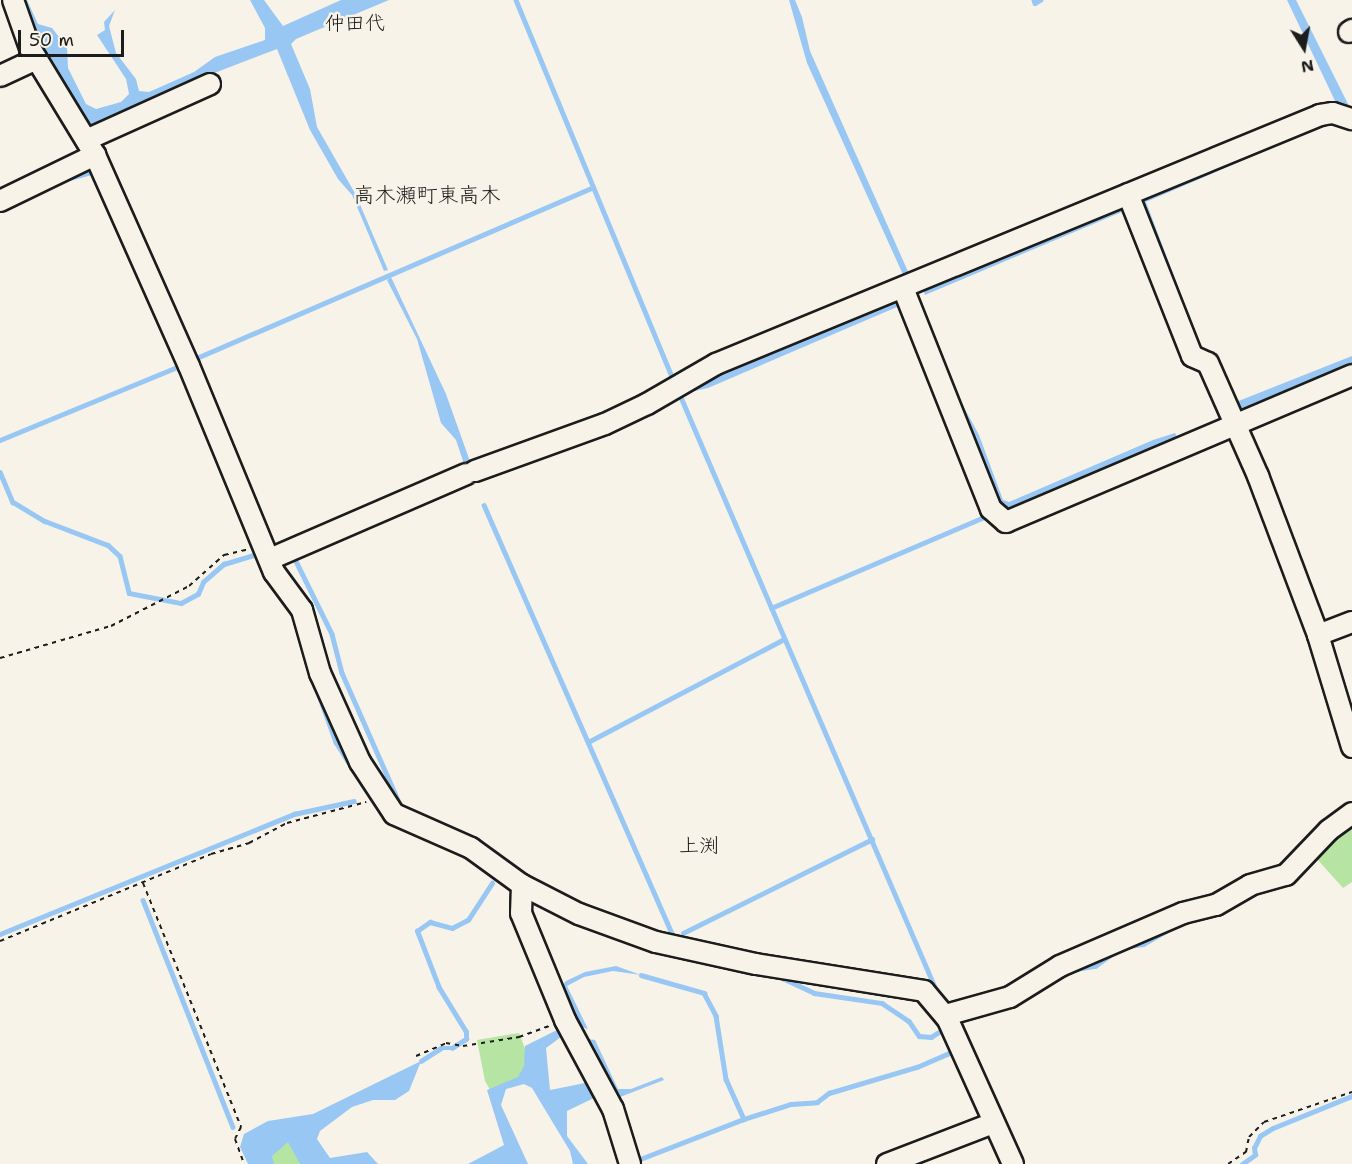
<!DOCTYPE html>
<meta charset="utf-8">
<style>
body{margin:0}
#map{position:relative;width:1352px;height:1164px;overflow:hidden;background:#f7f3e8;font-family:"Shantell Sans","Klee One",sans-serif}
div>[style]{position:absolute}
.green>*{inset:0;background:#b6e4a2}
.water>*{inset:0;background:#99c7f4}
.stream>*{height:4.5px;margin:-2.25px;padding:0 2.25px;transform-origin:2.25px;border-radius:2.25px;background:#99c7f4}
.path>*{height:2px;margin-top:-1px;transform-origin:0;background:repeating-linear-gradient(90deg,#1c1c1c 0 4.5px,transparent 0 9px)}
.roads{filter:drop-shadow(2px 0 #1c1c1c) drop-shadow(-2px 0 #1c1c1c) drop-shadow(0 2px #1c1c1c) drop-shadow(0 -2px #1c1c1c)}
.minor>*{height:20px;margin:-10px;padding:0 10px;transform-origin:10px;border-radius:10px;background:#f7f3e8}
span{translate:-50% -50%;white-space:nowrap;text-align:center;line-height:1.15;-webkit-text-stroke:5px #f7f3e8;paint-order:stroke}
.neighbourhood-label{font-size:20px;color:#1c1c1c}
.quarter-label{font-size:21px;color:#1c1c1c}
.north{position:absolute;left:1274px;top:18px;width:60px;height:60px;-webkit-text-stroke:4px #f7f3e8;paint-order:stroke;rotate:169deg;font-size:16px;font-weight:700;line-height:24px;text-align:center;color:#1c1c1c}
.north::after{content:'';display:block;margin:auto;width:21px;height:27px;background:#1c1c1c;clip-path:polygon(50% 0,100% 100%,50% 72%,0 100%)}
.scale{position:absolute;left:18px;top:30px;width:106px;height:27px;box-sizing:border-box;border:3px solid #1c1c1c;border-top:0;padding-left:8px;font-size:18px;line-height:21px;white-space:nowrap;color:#1c1c1c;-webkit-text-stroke:4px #f7f3e8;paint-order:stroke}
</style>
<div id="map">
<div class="green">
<div style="clip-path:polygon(1352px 824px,1352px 882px,1343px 888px,1317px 859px)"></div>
<div style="clip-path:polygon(519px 1033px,534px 1072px,492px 1093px,485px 1081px,477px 1040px)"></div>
<div style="clip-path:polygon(296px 1127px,315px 1164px,252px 1164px)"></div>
</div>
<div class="water">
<div style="clip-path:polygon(27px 0,38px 24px,52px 28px,67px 47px,68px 68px,86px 104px,96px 109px,121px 102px,129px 94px,126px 79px,97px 35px,105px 30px,104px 22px,115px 10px,109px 26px,116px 53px,136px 79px,139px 91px,149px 92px,194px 72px,215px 57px,265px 40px,265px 28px,250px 0,264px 0,283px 26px,341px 0,389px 0,296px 39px,291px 44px,310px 89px,317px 127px,356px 195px,388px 270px,384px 271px,352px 195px,338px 179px,310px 130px,277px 49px,183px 85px,91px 130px,39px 49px,23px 2px)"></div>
<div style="clip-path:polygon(789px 0,795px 0,802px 17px,810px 51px,910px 276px,905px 279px,807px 63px)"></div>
<div style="clip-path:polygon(1287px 0,1296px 0,1352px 112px,1336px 103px)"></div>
<div style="clip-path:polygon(1323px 119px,1332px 122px,1146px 202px,1202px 350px,1196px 353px,1136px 197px)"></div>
<div style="clip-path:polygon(1127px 203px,1129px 209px,925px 295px,922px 286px)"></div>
<div style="clip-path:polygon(391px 277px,446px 394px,472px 467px,466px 470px,456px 440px,441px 423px,417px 339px,387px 280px)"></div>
<div style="clip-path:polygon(916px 287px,953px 387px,979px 435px,1003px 500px,1009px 502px,1153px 440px,1175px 433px,1180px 442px,1011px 514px,1001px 512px,910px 290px)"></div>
<div style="clip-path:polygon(900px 293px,904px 304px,708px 388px,690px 392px,687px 388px,720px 368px)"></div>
<div style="clip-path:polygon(1352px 356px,1352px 364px,1235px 413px,1231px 404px)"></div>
<div style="clip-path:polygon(616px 966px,641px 975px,613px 971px,584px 977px,567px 986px,588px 1029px,577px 1025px,560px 988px,566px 981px,585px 972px)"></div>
<div style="clip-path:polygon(559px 1029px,565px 1034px,546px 1048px,550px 1090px,585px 1083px,594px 1087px,596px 1097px,567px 1111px,567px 1136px,588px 1164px,573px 1164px,570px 1151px,532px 1088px,524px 1084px,506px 1089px,501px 1105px,528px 1164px,468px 1164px,504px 1145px,487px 1090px,518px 1077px,524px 1066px,525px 1046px)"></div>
<div style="clip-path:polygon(582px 1038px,595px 1040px,618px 1089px,631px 1089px,662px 1077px,664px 1080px,615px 1099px)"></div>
<div style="clip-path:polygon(421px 1061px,409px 1091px,395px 1100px,373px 1100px,352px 1107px,320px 1131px,317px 1139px,330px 1158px,367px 1152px,378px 1164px,300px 1164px,288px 1142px,272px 1156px,274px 1164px,248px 1164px,240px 1147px,244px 1134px,268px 1121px,313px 1114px)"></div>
</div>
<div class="stream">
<div style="left:516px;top:0;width:416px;rotate:67.5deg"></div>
<div style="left:1034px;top:0;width:3px;rotate:72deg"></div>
<div style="left:1035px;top:3px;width:6px;rotate:-31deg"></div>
<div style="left:69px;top:178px;width:28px;rotate:-15deg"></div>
<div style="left:192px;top:360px;width:435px;rotate:-23.3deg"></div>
<div style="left:680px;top:395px;width:652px;rotate:66.7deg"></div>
<div style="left:0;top:440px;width:199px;rotate:-22.4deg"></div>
<div style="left:1172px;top:440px;width:34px;rotate:-23deg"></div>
<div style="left:0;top:472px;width:33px;rotate:67deg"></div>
<div style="left:13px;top:502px;width:37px;rotate:31deg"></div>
<div style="left:45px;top:521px;width:67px;rotate:20.9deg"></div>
<div style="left:108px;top:545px;width:16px;rotate:43deg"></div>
<div style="left:120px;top:556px;width:38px;rotate:76deg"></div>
<div style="left:129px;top:593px;width:53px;rotate:10.9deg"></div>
<div style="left:181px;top:603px;width:19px;rotate:-28deg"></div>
<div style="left:198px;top:594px;width:13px;rotate:-67deg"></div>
<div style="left:203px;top:582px;width:28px;rotate:-41deg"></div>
<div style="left:224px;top:564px;width:34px;rotate:-17deg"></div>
<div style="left:257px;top:554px;width:4px;rotate:56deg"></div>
<div style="left:484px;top:505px;width:473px;rotate:66.3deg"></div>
<div style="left:298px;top:556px;width:4px;rotate:166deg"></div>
<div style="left:294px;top:557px;width:86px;rotate:63.7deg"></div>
<div style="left:332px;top:634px;width:40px;rotate:75.6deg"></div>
<div style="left:342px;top:673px;width:141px;rotate:66.2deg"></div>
<div style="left:771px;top:608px;width:237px;rotate:-23.1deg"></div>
<div style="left:314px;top:681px;width:65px;rotate:70.2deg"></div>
<div style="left:336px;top:742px;width:32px;rotate:58deg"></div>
<div style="left:588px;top:742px;width:221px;rotate:-27.7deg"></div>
<div style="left:143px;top:900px;width:244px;rotate:68.4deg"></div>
<div style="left:1197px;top:919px;width:24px;rotate:-15deg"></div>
<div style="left:683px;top:933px;width:211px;rotate:-26.4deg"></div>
<div style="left:0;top:934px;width:318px;rotate:-22.2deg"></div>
<div style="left:294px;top:814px;width:61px;rotate:-12.2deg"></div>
<div style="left:1129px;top:946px;width:14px;rotate:-8deg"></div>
<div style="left:1143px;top:944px;width:34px;rotate:-30deg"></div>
<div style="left:731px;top:968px;width:22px;rotate:13deg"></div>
<div style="left:1075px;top:969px;width:20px;rotate:-9deg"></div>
<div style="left:1095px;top:966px;width:26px;rotate:-36deg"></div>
<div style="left:641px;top:975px;width:66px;rotate:15.9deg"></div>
<div style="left:704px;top:993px;width:26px;rotate:62deg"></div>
<div style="left:716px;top:1016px;width:64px;rotate:81deg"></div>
<div style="left:726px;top:1079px;width:44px;rotate:65.8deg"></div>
<div style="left:778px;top:976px;width:40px;rotate:25deg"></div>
<div style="left:814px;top:993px;width:69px;rotate:8.4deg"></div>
<div style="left:882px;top:1003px;width:32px;rotate:34deg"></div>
<div style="left:909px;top:1021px;width:18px;rotate:56deg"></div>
<div style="left:919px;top:1036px;width:12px;rotate:5deg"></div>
<div style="left:931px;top:1037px;width:19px;rotate:-32deg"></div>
<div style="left:421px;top:1061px;width:24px;rotate:-33deg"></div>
<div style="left:441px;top:1048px;width:11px"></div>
<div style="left:452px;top:1048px;width:17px;rotate:-33deg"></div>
<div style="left:466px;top:1039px;width:7px;rotate:-90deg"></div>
<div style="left:466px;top:1032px;width:52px;rotate:-121.5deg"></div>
<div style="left:439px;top:988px;width:61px;rotate:-111.1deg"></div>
<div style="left:417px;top:931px;width:16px;rotate:-35deg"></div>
<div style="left:430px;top:922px;width:23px;rotate:15deg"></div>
<div style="left:452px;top:928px;width:18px;rotate:-27deg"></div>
<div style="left:468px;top:920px;width:44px;rotate:-57deg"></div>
<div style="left:635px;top:1161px;width:117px;rotate:-21.1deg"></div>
<div style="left:744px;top:1119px;width:49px;rotate:-17.7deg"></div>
<div style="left:791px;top:1104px;width:26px;rotate:-4deg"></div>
<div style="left:817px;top:1102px;width:15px;rotate:-37deg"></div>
<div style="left:829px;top:1093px;width:92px;rotate:-16.5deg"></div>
<div style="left:917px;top:1067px;width:40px;rotate:-23.4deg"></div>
<div style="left:1242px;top:1164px;width:16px;rotate:-35deg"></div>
<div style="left:1255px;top:1155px;width:7px;rotate:-98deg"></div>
<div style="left:1254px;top:1148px;width:13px;rotate:-63deg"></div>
<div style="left:1260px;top:1136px;width:15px;rotate:-32deg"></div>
<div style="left:1273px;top:1128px;width:85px;rotate:-22.1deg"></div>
</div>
<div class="path">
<div style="left:0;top:658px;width:116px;rotate:-16.1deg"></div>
<div style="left:111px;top:626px;width:88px;rotate:-27.1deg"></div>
<div style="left:189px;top:586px;width:47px;rotate:-41.5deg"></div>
<div style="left:224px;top:555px;width:23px;rotate:-13deg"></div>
<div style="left:143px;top:883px;width:263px;rotate:68.1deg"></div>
<div style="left:241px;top:1127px;width:13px;rotate:117deg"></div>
<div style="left:235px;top:1139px;width:27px;rotate:70deg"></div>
<div style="left:0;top:941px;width:228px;rotate:-22.4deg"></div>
<div style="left:211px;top:854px;width:40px;rotate:-16deg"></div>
<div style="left:249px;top:843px;width:43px;rotate:-27.8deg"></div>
<div style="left:287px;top:823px;width:82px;rotate:-14.9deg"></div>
<div style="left:416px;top:1056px;width:33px;rotate:-23deg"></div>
<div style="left:446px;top:1043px;width:17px;rotate:10deg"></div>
<div style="left:463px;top:1046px;width:57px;rotate:-9.1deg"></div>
<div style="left:519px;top:1037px;width:32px;rotate:-20deg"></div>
<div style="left:1228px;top:1164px;width:22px;rotate:-34deg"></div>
<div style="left:1246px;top:1152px;width:15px;rotate:-79deg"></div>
<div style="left:1249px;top:1137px;width:21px;rotate:-45deg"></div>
<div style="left:1264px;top:1122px;width:93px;rotate:-18.8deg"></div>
</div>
<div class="roads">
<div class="minor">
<div style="left:1349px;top:32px;width:4px;rotate:-34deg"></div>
<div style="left:0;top:76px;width:40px;rotate:-25deg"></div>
<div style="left:86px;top:140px;width:136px;rotate:-24.3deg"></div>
<div style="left:95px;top:155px;width:231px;rotate:66deg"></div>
<div style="left:189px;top:366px;width:223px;rotate:67.6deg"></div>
<div style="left:274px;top:572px;width:47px;rotate:53.6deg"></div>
<div style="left:302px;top:610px;width:66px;rotate:74.1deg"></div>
<div style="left:320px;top:673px;width:98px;rotate:65.8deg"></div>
<div style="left:360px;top:762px;width:62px;rotate:56.8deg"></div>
<div style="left:394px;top:814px;width:84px;rotate:23.8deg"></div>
<div style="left:471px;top:848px;width:63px;rotate:36deg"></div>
<div style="left:522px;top:885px;width:64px;rotate:27deg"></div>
<div style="left:579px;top:914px;width:82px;rotate:20deg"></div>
<div style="left:656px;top:942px;width:102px;rotate:12.4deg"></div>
<div style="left:756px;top:964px;width:170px;rotate:9.1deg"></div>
<div style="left:924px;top:991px;width:38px;rotate:50deg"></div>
<div style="left:948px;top:1020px;width:158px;rotate:65.7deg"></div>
<div style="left:1128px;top:194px;width:174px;rotate:68.4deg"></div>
<div style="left:1192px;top:356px;width:17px;rotate:24deg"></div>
<div style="left:1208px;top:363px;width:124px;rotate:66.1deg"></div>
<div style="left:1258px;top:476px;width:170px;rotate:69.3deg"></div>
<div style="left:1318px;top:635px;width:117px;rotate:73.1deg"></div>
<div style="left:0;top:201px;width:106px;rotate:-25.8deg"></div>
<div style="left:95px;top:155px;width:125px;rotate:-121.3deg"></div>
<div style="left:30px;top:48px;width:51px;rotate:-109.5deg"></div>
<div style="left:903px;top:288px;width:238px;rotate:68.3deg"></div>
<div style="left:991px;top:509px;width:20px;rotate:41deg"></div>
<div style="left:1006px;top:522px;width:376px;rotate:-23deg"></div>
<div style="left:475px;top:471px;width:138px;rotate:-19.9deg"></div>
<div style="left:605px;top:424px;width:47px;rotate:-25.5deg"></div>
<div style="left:647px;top:404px;width:80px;rotate:-30.1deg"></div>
<div style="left:716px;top:364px;width:653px;rotate:-22.4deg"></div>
<div style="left:1320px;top:115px;width:13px;rotate:-9deg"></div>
<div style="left:1333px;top:113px;width:20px;rotate:18deg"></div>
<div style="left:270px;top:559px;width:214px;rotate:-23.4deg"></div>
<div style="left:1318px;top:635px;width:36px;rotate:-21deg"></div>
<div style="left:522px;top:885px;width:28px;rotate:92deg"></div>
<div style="left:521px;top:913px;width:116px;rotate:67.6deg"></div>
<div style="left:565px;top:1020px;width:101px;rotate:61.7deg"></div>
<div style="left:613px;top:1109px;width:58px;rotate:72.8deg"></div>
<div style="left:946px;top:1015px;width:66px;rotate:-15.7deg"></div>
<div style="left:1010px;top:997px;width:59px;rotate:-31.8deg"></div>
<div style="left:1060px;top:966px;width:134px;rotate:-23.3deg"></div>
<div style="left:1183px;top:913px;width:34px;rotate:-14deg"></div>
<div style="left:1216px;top:905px;width:39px;rotate:-30deg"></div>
<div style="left:1250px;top:885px;width:37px;rotate:-16deg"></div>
<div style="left:1286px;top:875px;width:62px;rotate:-46.3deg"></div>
<div style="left:1329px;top:830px;width:29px;rotate:-36deg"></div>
<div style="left:887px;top:1164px;width:114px;rotate:-21.1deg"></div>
</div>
</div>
<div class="neighbourhood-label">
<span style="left:355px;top:23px">仲田代</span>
<span style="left:699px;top:845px">上渕</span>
</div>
<div class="quarter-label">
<span style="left:427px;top:195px">高木瀬町東高木</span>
</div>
<div class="north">N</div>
<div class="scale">50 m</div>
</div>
